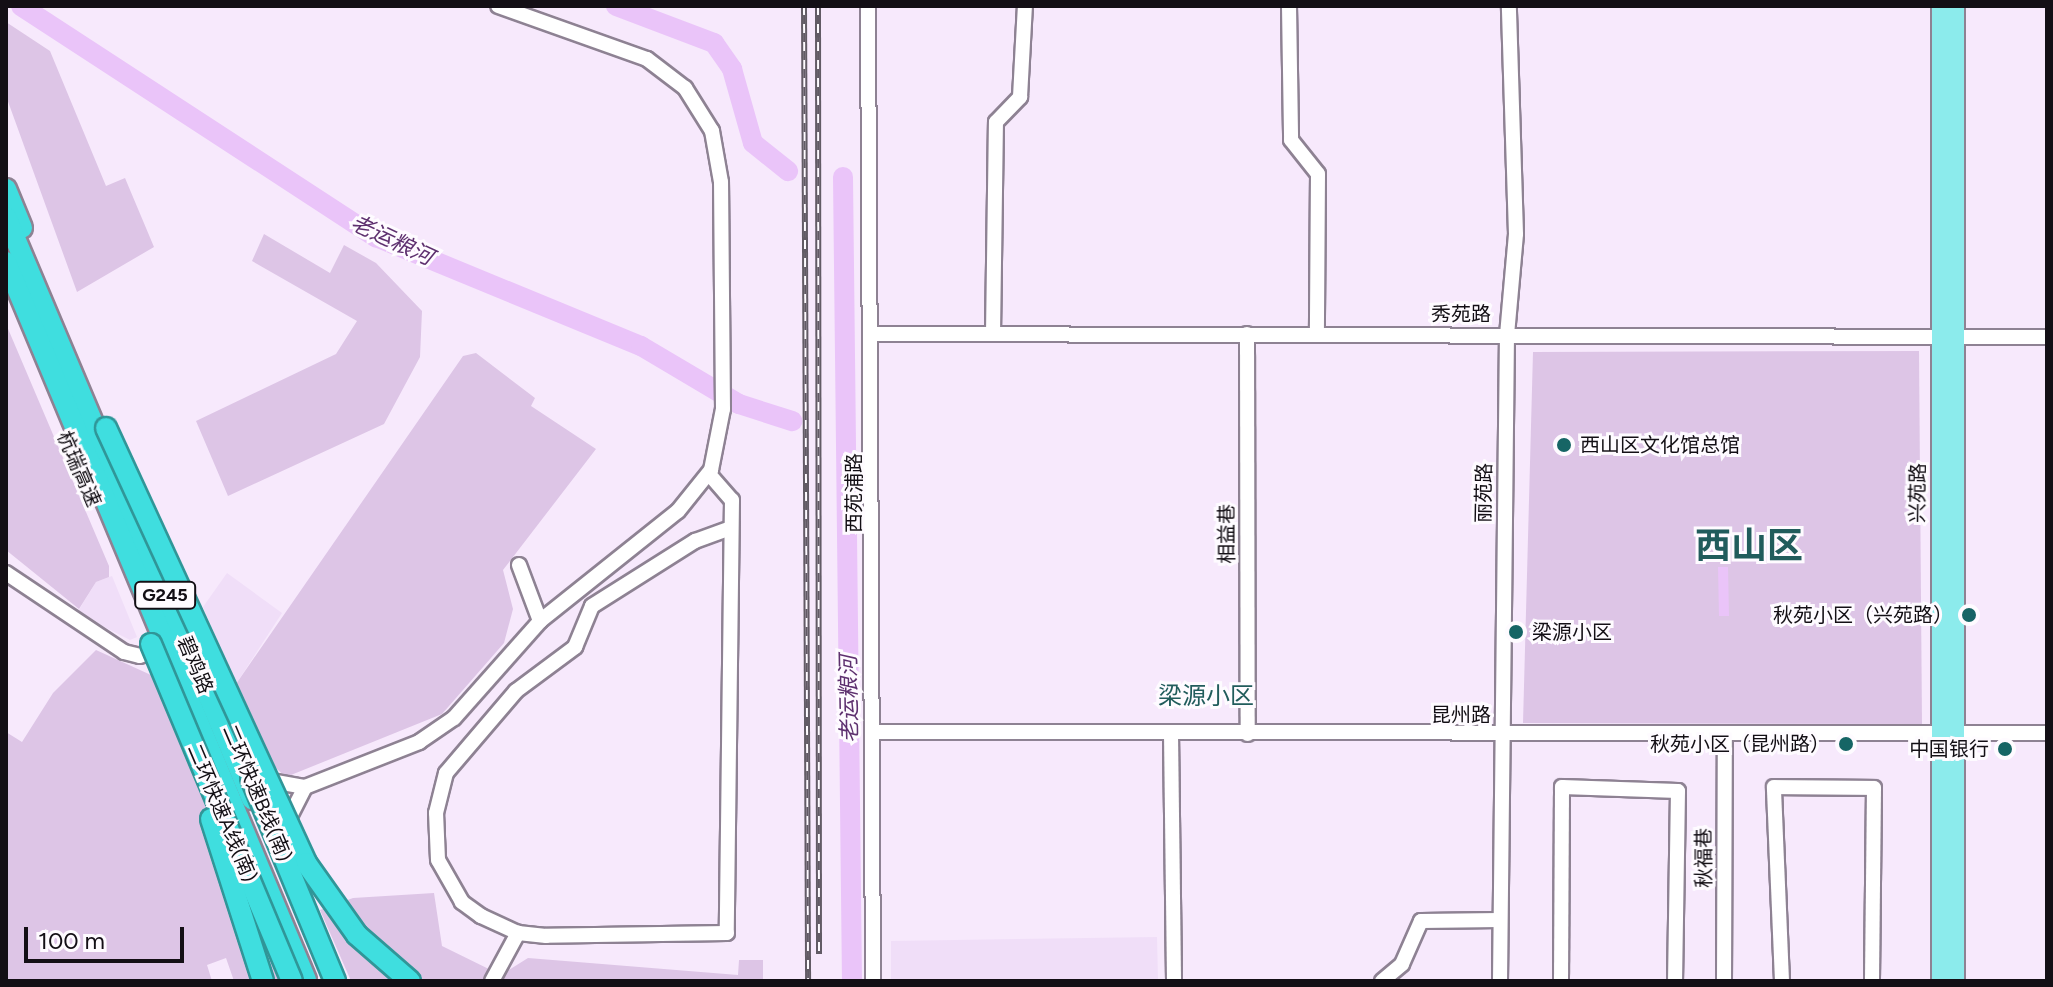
<!DOCTYPE html>
<meta charset="utf-8">
<style>
body{margin:0}
#map{position:relative;width:2053px;height:987px;overflow:hidden;background:#f7e9fc;font-family:Figtree,"Noto Sans SC",sans-serif}
div>[style]{position:absolute}
.built>*{inset:0;background:#f0def8}
.green>*{inset:0;background:#ddc5e6}
.water>*{inset:0;background:#eac4f9}
.river>*{height:20px;margin:-10px;padding:0 10px;transform-origin:10px;border-radius:10px;background:#eac4f9}
.roads{filter:drop-shadow(2px 0 #8e8293) drop-shadow(-2px 0 #8e8293) drop-shadow(0 2px #8e8293) drop-shadow(0 -2px #8e8293)}
.minor>*{height:14px;margin:-7px;padding:0 7px;transform-origin:7px;border-radius:7px;background:#fff}
.major>*{height:18px;margin:-9px;padding:0 9px;transform-origin:9px;border-radius:9px;background:#8cebec}
.highway>*{height:20px;margin:-10px;padding:0 10px;transform-origin:10px;border-radius:10px;background:#3fdedf}
.rail>*{height:6px;margin-top:-3px;transform-origin:0;background:repeating-linear-gradient(90deg,#fefbff 0 9px,#625b65 0 18px);box-sizing:border-box;border-block:2px solid #625b65}
.bridges{filter:drop-shadow(2px 0 #309698) drop-shadow(-2px 0 #309698) drop-shadow(0 2px #309698) drop-shadow(0 -2px #309698)}
.highway-bridge>*{height:20px;margin:-10px;padding:0 10px;transform-origin:10px;border-radius:10px;background:#3fdedf}
.dots>*{width:22px;height:22px;translate:-50% -50%;box-sizing:border-box;border:4px solid #fefbff;border-radius:50%}
span{translate:-50% -50%;white-space:nowrap;text-align:center;line-height:1.15;-webkit-text-stroke:6px #fefbff;paint-order:stroke}
.shield-label span{padding:2px 6px;background:#fefbff;border:2px solid;border-radius:6px;-webkit-text-stroke-width:0}
.shield-label{font-size:18px;color:#130f15;font-weight:700}
.street-label{font-size:20px;color:#130f15}
.poi-label{font-size:20px;color:#130f15}
.left{translate:0 -50%;text-align:left}
.right{translate:-100% -50%;text-align:right}
.water-label{font-size:22px;color:#5e306f;font-style:italic}
.quarter-label{font-size:24px;color:#215c5c}
.town-label{font-size:36px;color:#215c5c;font-weight:700}
.frame{position:absolute;inset:0;border:8px solid #130f15;pointer-events:none}
.scale{position:absolute;left:24px;top:927px;width:160px;height:36px;box-sizing:border-box;border:4px solid #130f15;border-top:0;padding-left:10px;font-size:24px;line-height:28px;white-space:nowrap;color:#130f15;-webkit-text-stroke:6px #fefbff;paint-order:stroke}
</style>
<div id="map">
<div class="built">
<div style="clip-path:polygon(227px 573px,282px 613px,236px 684px,203px 607px)"></div>
<div style="clip-path:polygon(112px 576px,137px 637px,130px 640px,77px 613px,96px 582px)"></div>
<div style="clip-path:polygon(1157px 937px,1158px 981px,891px 981px,891px 941px)"></div>
</div>
<div class="green">
<div style="clip-path:polygon(6px 22px,50px 51px,106px 186px,125px 178px,154px 247px,77px 292px,6px 96px)"></div>
<div style="clip-path:polygon(264px 234px,330px 273px,344px 245px,376px 263px,422px 311px,420px 357px,384px 424px,228px 496px,196px 421px,336px 354px,357px 321px,252px 261px)"></div>
<div style="clip-path:polygon(6px 324px,109px 566px,109px 577px,96px 582px,79px 609px,6px 550px)"></div>
<div style="clip-path:polygon(1919px 351px,1922px 724px,1523px 723px,1533px 352px)"></div>
<div style="clip-path:polygon(476px 353px,535px 398px,531px 406px,596px 449px,503px 570px,513px 609px,504px 643px,442px 714px,286px 777px,269px 762px,236px 684px,463px 356px)"></div>
<div style="clip-path:polygon(96px 650px,151px 675px,280px 981px,234px 981px,226px 958px,207px 965px,212px 981px,6px 981px,6px 732px,22px 742px,53px 693px)"></div>
<div style="clip-path:polygon(434px 893px,442px 946px,501px 975px,528px 958px,738px 975px,739px 960px,763px 960px,763px 981px,351px 981px,320px 910px,353px 898px)"></div>
</div>
<div class="water">
<div style="clip-path:polygon(1718px 567px,1728px 567px,1729px 616px,1719px 616px)"></div>
</div>
<div class="river">
<div style="left:21px;top:6px;width:424px;rotate:33.1deg"></div>
<div style="left:376px;top:237px;width:287px;rotate:22.4deg"></div>
<div style="left:641px;top:346px;width:114px;rotate:30.6deg"></div>
<div style="left:739px;top:404px;width:56px;rotate:17.8deg"></div>
<div style="left:616px;top:6px;width:105px;rotate:20.7deg"></div>
<div style="left:714px;top:43px;width:32px;rotate:55deg"></div>
<div style="left:732px;top:69px;width:77px;rotate:74.2deg"></div>
<div style="left:753px;top:143px;width:45px;rotate:38.7deg"></div>
<div style="left:843px;top:177px;width:804px;rotate:89.36deg"></div>
</div>
<div class="roads">
<div class="minor">
<div style="left:868px;top:6px;width:975px;rotate:89.71deg"></div>
<div style="left:1289px;top:6px;width:134px;rotate:89.1deg"></div>
<div style="left:1291px;top:140px;width:43px;rotate:51.5deg"></div>
<div style="left:1318px;top:174px;width:160px;rotate:90.4deg"></div>
<div style="left:874px;top:334px;width:1173px;rotate:0.15deg"></div>
<div style="left:993px;top:334px;width:212px;rotate:-89.2deg"></div>
<div style="left:996px;top:122px;width:35px;rotate:-46deg"></div>
<div style="left:1020px;top:97px;width:91px;rotate:-86.9deg"></div>
<div style="left:1247px;top:334px;width:400px;rotate:89.9deg"></div>
<div style="left:709px;top:474px;width:35px;rotate:49deg"></div>
<div style="left:732px;top:500px;width:433px;rotate:90.7deg"></div>
<div style="left:727px;top:933px;width:181px;rotate:179.1deg"></div>
<div style="left:546px;top:936px;width:28px;rotate:-174deg"></div>
<div style="left:518px;top:933px;width:41px;rotate:-155.3deg"></div>
<div style="left:481px;top:916px;width:24px;rotate:-144deg"></div>
<div style="left:462px;top:902px;width:48px;rotate:-119.7deg"></div>
<div style="left:438px;top:860px;width:47px;rotate:-92.4deg"></div>
<div style="left:436px;top:813px;width:41px;rotate:-76deg"></div>
<div style="left:446px;top:773px;width:108px;rotate:-49.5deg"></div>
<div style="left:516px;top:691px;width:74px;rotate:-36.7deg"></div>
<div style="left:575px;top:647px;width:44px;rotate:-67.5deg"></div>
<div style="left:592px;top:606px;width:122px;rotate:-32.3deg"></div>
<div style="left:695px;top:541px;width:38px;rotate:-20deg"></div>
<div style="left:519px;top:565px;width:60px;rotate:69.4deg"></div>
<div style="left:6px;top:573px;width:142px;rotate:33.8deg"></div>
<div style="left:124px;top:652px;width:16px;rotate:14deg"></div>
<div style="left:140px;top:656px;width:21px;rotate:-19deg"></div>
<div style="left:875px;top:732px;width:1172px;rotate:0.05deg"></div>
<div style="left:1171px;top:733px;width:248px;rotate:89.3deg"></div>
<div style="left:265px;top:780px;width:41px;rotate:9.9deg"></div>
<div style="left:305px;top:787px;width:123px;rotate:-21.5deg"></div>
<div style="left:419px;top:742px;width:42px;rotate:-34.4deg"></div>
<div style="left:454px;top:718px;width:130px;rotate:-48.4deg"></div>
<div style="left:540px;top:621px;width:176px;rotate:-38.6deg"></div>
<div style="left:678px;top:511px;width:53px;rotate:-51.2deg"></div>
<div style="left:711px;top:470px;width:62px;rotate:-78.9deg"></div>
<div style="left:723px;top:409px;width:227px;rotate:-90.5deg"></div>
<div style="left:721px;top:182px;width:52px;rotate:-100deg"></div>
<div style="left:712px;top:131px;width:51px;rotate:-122.1deg"></div>
<div style="left:685px;top:88px;width:48px;rotate:-142.7deg"></div>
<div style="left:647px;top:59px;width:158px;rotate:-160.4deg"></div>
<div style="left:285px;top:826px;width:44px;rotate:-62.9deg"></div>
<div style="left:492px;top:981px;width:55px;rotate:-61.6deg"></div>
<div style="left:1382px;top:981px;width:26px;rotate:-40deg"></div>
<div style="left:1402px;top:964px;width:47px;rotate:-66.2deg"></div>
<div style="left:1421px;top:921px;width:79px;rotate:-0.7deg"></div>
<div style="left:1500px;top:981px;width:646px;rotate:-89.38deg"></div>
<div style="left:1507px;top:335px;width:101px;rotate:-84.9deg"></div>
<div style="left:1516px;top:234px;width:228px;rotate:-91.8deg"></div>
<div style="left:1561px;top:981px;width:194px;rotate:-89.7deg"></div>
<div style="left:1562px;top:787px;width:116px;rotate:2deg"></div>
<div style="left:1678px;top:791px;width:190px;rotate:90.9deg"></div>
<div style="left:1724px;top:981px;width:246px;rotate:-89.8deg"></div>
<div style="left:1782px;top:981px;width:194px;rotate:-92.4deg"></div>
<div style="left:1774px;top:787px;width:100px;rotate:0.6deg"></div>
<div style="left:1874px;top:788px;width:193px;rotate:90.6deg"></div>
</div>
<div class="major">
<div style="left:1941px;top:6px;width:975px;rotate:90deg"></div>
<div style="left:1955px;top:6px;width:975px;rotate:90deg"></div>
</div>
<div class="highway">
<div style="left:6px;top:189px;width:42px;rotate:67.7deg"></div>
<div style="left:6px;top:217px;width:632px;rotate:67.09deg"></div>
<div style="left:6px;top:262px;width:778px;rotate:67.32deg"></div>
</div>
</div>
<div class="rail">
<div style="left:804px;top:6px;width:975px;rotate:89.76deg"></div>
<div style="left:818px;top:6px;width:948px;rotate:89.94deg"></div>
</div>
<div class="bridges">
<div class="highway-bridge">
<div style="left:106px;top:428px;width:479px;rotate:65.3deg"></div>
<div style="left:306px;top:863px;width:88px;rotate:54.7deg"></div>
<div style="left:357px;top:935px;width:70px;rotate:41deg"></div>
<div style="left:151px;top:644px;width:365px;rotate:67.3deg"></div>
<div style="left:251px;top:778px;width:220px;rotate:67.5deg"></div>
<div style="left:211px;top:819px;width:170px;rotate:72.2deg"></div>
</div>
</div>
<div class="dots">
<div style="left:1564px;top:445px;background:#166565"></div>
<div style="left:1969px;top:615px;background:#166565"></div>
<div style="left:1516px;top:632px;background:#166565"></div>
<div style="left:1846px;top:744px;background:#166565"></div>
<div style="left:2005px;top:749px;background:#166565"></div>
</div>
<div class="shield-label">
<span style="left:165px;top:595px">G245</span>
</div>
<div class="street-label">
<span style="left:1461px;top:314px">秀苑路</span>
<span style="left:79px;top:469px;rotate:67deg">杭瑞高速</span>
<span style="left:854px;top:493px;rotate:-90deg">西苑浦路</span>
<span style="left:1484px;top:493px;rotate:-89deg">丽苑路</span>
<span style="left:1918px;top:493px;rotate:-89deg">兴苑路</span>
<span style="left:1227px;top:534px;rotate:-90deg">相益巷</span>
<span style="left:195px;top:665px;rotate:67deg">碧鸡路</span>
<span style="left:1461px;top:715px">昆州路</span>
<span style="left:257px;top:793px;rotate:67deg">二环快速B线(南)</span>
<span style="left:222px;top:813px;rotate:67deg">二环快速A线(南)</span>
<span style="left:1704px;top:858px;rotate:-90deg">秋福巷</span>
</div>
<div class="poi-label">
<span class="left" style="left:1580px;top:445px">西山区文化馆总馆</span>
<span class="right" style="left:1953px;top:615px">秋苑小区（兴苑路）</span>
<span class="left" style="left:1532px;top:632px">梁源小区</span>
<span class="right" style="left:1830px;top:744px">秋苑小区（昆州路）</span>
<span class="right" style="left:1989px;top:749px">中国银行</span>
</div>
<div class="water-label">
<span style="left:392px;top:240px;rotate:25deg">老运粮河</span>
<span style="left:849px;top:699px;rotate:-91deg">老运粮河</span>
</div>
<div class="quarter-label">
<span style="left:1206px;top:696px">梁源小区</span>
</div>
<div class="town-label">
<span style="left:1749px;top:546px">西山区</span>
</div>
<div class="frame"></div>
<div class="scale">100 m</div>
</div>
